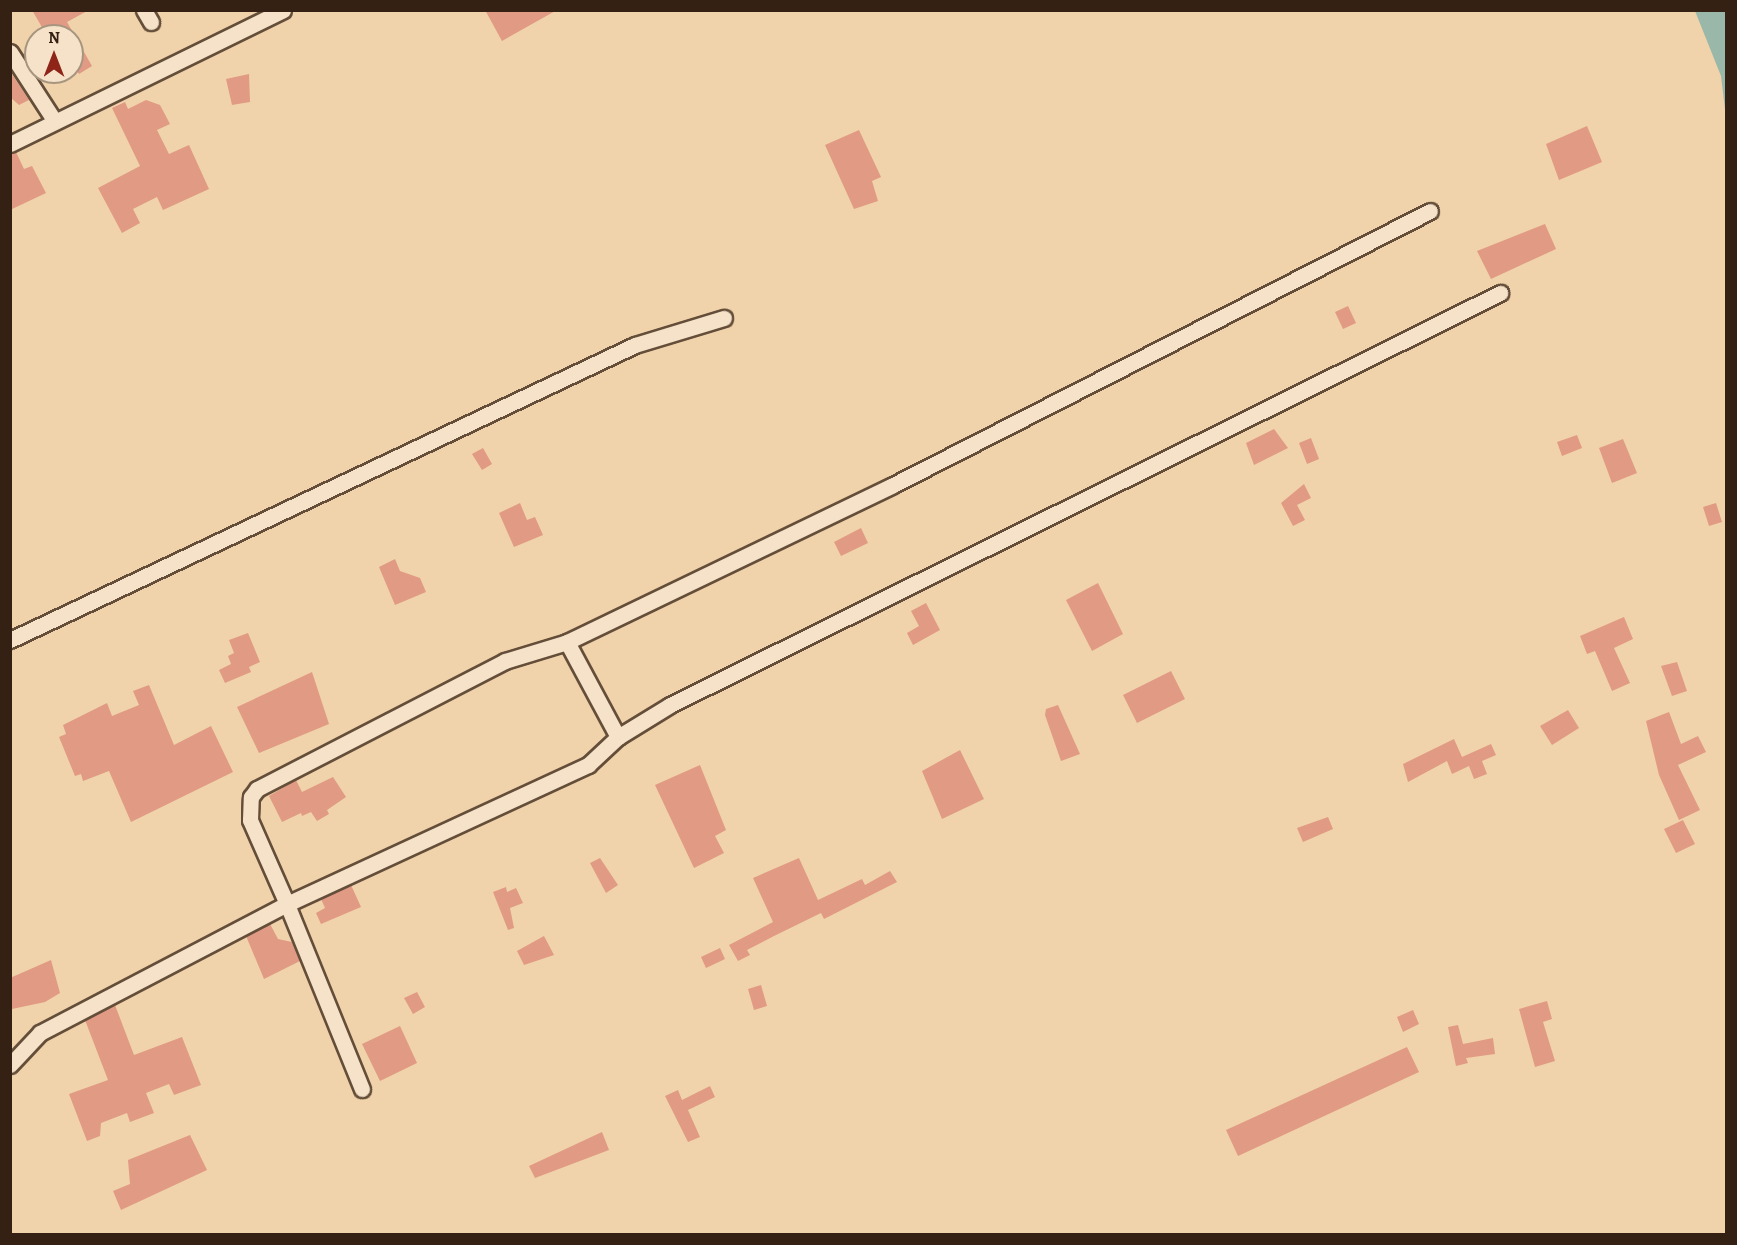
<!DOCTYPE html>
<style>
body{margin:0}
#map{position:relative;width:1737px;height:1245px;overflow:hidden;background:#f0d3aa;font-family:Alegreya,serif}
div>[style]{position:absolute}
.water>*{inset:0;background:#9ab8a9}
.building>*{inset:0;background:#e19a84}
.roads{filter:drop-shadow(2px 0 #644e3a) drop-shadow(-2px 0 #644e3a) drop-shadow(0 2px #644e3a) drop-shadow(0 -2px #644e3a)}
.minor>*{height:15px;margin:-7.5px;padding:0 7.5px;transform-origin:7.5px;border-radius:7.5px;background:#f5e2c8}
span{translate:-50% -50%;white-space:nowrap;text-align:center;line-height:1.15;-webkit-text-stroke:6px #f5e2c8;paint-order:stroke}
.frame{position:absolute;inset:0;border:12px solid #352114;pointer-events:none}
.north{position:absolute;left:24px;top:24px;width:60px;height:60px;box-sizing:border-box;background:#f5e2c8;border:2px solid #a89580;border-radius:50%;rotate:0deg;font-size:16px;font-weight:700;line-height:24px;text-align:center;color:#352114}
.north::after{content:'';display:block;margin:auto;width:21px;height:27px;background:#8f2418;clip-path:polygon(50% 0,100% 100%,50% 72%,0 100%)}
</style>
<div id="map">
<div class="water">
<div style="clip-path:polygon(1695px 11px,1726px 11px,1726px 118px,1721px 76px)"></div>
</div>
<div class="building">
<div style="clip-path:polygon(32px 10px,89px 10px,67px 22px,92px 66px,79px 74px,72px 64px,72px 36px,47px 36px)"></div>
<div style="clip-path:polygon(485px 10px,557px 10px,502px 41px)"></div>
<div style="clip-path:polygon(10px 71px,29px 100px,19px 105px,10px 97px)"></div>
<div style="clip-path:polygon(249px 74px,250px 102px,232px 105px,226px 79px)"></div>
<div style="clip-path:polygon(146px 100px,160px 105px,170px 124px,157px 130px,169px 154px,189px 145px,209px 189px,163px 210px,157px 197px,133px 209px,140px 223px,122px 233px,98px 188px,140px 166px,112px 108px,125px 102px,128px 109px)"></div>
<div style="clip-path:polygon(1587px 126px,1602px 162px,1559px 180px,1546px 144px)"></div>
<div style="clip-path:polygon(859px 130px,881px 177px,872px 181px,878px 201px,854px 209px,825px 145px)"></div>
<div style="clip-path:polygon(16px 152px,24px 169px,32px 166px,46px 193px,10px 210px,10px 154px)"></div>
<div style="clip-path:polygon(1545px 224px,1556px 249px,1491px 279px,1477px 251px)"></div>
<div style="clip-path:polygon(1348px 306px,1356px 323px,1343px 329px,1335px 312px)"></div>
<div style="clip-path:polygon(1274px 429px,1288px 448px,1254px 465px,1246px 443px)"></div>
<div style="clip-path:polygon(1577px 435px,1582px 448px,1562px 456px,1557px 442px)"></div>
<div style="clip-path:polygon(1311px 438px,1319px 459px,1307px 464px,1299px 443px)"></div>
<div style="clip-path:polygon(1623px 439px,1637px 473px,1612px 483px,1599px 448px)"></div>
<div style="clip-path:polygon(483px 448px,492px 464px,482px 470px,472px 454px)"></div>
<div style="clip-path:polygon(1304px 484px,1311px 498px,1297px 505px,1305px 520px,1293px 526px,1281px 503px)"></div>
<div style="clip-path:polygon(520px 503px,527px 520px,535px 517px,543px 535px,514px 547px,499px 513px)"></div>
<div style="clip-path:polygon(1716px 503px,1722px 522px,1709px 526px,1703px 507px)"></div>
<div style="clip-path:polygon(861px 528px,868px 543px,841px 556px,834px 542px)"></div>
<div style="clip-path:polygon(395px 559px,400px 571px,420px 578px,426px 592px,395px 605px,379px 567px)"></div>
<div style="clip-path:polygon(1098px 583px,1123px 634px,1092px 651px,1066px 600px)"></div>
<div style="clip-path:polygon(926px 603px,940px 630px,913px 645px,907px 633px,919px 626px,911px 611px)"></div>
<div style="clip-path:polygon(1624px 617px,1633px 639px,1614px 648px,1630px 683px,1612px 691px,1595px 651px,1587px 654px,1580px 636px)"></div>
<div style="clip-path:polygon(248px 633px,260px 662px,249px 667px,251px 672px,225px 683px,219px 670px,231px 664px,228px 656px,234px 653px,229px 640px)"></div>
<div style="clip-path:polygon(1677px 662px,1687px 691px,1672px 696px,1661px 666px)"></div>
<div style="clip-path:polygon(1171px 671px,1185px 699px,1137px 723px,1123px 695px)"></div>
<div style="clip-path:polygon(312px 672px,329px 724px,259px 753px,237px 707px)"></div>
<div style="clip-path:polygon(149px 685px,174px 745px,211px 726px,233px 772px,131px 822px,109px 771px,83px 781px,81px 774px,75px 776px,59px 737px,66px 734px,63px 725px,107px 703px,112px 716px,139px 705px,133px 691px)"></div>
<div style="clip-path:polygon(1058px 705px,1080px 754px,1061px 761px,1045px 715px,1046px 709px)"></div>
<div style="clip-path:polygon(1568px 710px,1579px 728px,1552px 745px,1540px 726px)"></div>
<div style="clip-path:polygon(1669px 712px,1681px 744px,1698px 736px,1706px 752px,1678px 765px,1700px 810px,1679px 820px,1659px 775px,1646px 721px)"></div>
<div style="clip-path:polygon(1454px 739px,1462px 757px,1491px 744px,1496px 755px,1482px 761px,1487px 774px,1474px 779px,1469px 766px,1452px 774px,1447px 761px,1408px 782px,1403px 764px)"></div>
<div style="clip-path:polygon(960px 750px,984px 799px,942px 819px,922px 771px)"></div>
<div style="clip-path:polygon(700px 765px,726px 830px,715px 836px,724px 853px,694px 868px,655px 785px)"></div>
<div style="clip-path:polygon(333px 777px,346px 797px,327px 810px,329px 814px,317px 821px,311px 812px,302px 816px,301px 813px,282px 822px,269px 796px,296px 780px,302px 792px)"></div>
<div style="clip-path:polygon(1328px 817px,1333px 829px,1303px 842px,1297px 828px)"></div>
<div style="clip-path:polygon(1683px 820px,1695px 844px,1676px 853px,1664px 829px)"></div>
<div style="clip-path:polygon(600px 858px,618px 885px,606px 893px,590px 863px)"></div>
<div style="clip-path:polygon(799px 858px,818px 900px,862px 879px,865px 885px,890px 871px,897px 882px,824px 919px,821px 913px,774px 936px,747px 950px,750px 955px,738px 961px,729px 945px,773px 922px,753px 878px)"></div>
<div style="clip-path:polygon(351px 885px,361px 907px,321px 924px,316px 913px,325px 908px,321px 899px)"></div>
<div style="clip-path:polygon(506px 887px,507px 892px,516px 888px,523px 903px,510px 908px,514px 928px,508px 930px,493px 892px)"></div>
<div style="clip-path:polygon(270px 924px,278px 939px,292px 942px,300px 961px,264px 979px,246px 936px)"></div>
<div style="clip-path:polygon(544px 936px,554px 955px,524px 965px,517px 951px)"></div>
<div style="clip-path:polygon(720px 948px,725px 959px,706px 968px,701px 957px)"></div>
<div style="clip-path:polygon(51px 960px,60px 993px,45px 1002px,12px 1009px,10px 978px)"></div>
<div style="clip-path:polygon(761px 985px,767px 1006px,754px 1010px,748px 989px)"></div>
<div style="clip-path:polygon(417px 992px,425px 1007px,413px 1014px,404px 998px)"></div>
<div style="clip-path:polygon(1547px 1001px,1552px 1019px,1543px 1022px,1555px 1061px,1535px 1067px,1519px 1009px)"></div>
<div style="clip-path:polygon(115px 1005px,134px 1055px,182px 1037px,201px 1085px,174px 1095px,169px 1084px,146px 1093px,154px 1113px,130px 1122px,127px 1113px,101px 1123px,100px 1136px,87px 1141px,69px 1094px,108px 1080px,85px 1020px)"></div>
<div style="clip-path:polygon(1413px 1010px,1419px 1024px,1403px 1032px,1397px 1017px)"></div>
<div style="clip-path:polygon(1458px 1025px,1463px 1044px,1493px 1038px,1495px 1054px,1466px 1058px,1468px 1063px,1456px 1066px,1448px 1027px)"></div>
<div style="clip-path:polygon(400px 1026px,417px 1063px,380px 1081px,362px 1044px)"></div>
<div style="clip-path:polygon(1407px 1047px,1419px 1072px,1238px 1156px,1226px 1130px)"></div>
<div style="clip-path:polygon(710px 1086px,715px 1097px,688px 1110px,700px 1137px,688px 1142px,665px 1096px,678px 1090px,682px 1100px)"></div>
<div style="clip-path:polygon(602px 1132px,609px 1150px,535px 1178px,529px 1166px)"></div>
<div style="clip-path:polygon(190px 1135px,207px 1170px,121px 1210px,113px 1191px,130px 1184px,128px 1160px)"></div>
</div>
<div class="roads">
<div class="minor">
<div style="left:144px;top:10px;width:14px;rotate:60deg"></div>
<div style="left:10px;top:52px;width:81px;rotate:57.1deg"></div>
<div style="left:10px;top:144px;width:304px;rotate:-26.1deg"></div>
<div style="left:10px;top:640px;width:691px;rotate:-25.27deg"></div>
<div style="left:635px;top:345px;width:93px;rotate:-16.9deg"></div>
<div style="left:567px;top:642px;width:108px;rotate:61.8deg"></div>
<div style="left:10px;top:1065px;width:44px;rotate:-46.8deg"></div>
<div style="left:40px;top:1033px;width:279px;rotate:-27.6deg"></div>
<div style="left:287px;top:904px;width:92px;rotate:-113.8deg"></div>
<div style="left:250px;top:820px;width:23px;rotate:-88deg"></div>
<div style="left:251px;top:797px;width:10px;rotate:-53deg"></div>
<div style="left:257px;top:789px;width:279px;rotate:-27.3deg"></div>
<div style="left:505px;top:661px;width:65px;rotate:-17deg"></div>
<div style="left:567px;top:642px;width:360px;rotate:-25.7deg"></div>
<div style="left:891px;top:486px;width:605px;rotate:-27.03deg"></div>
<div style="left:362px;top:1089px;width:200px;rotate:-112.1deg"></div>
<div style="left:287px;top:904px;width:332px;rotate:-24.8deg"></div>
<div style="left:588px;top:765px;width:41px;rotate:-43deg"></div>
<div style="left:618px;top:737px;width:61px;rotate:-31.6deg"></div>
<div style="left:670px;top:705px;width:927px;rotate:-26.4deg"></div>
</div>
</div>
<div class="frame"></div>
<div class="north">N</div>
</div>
